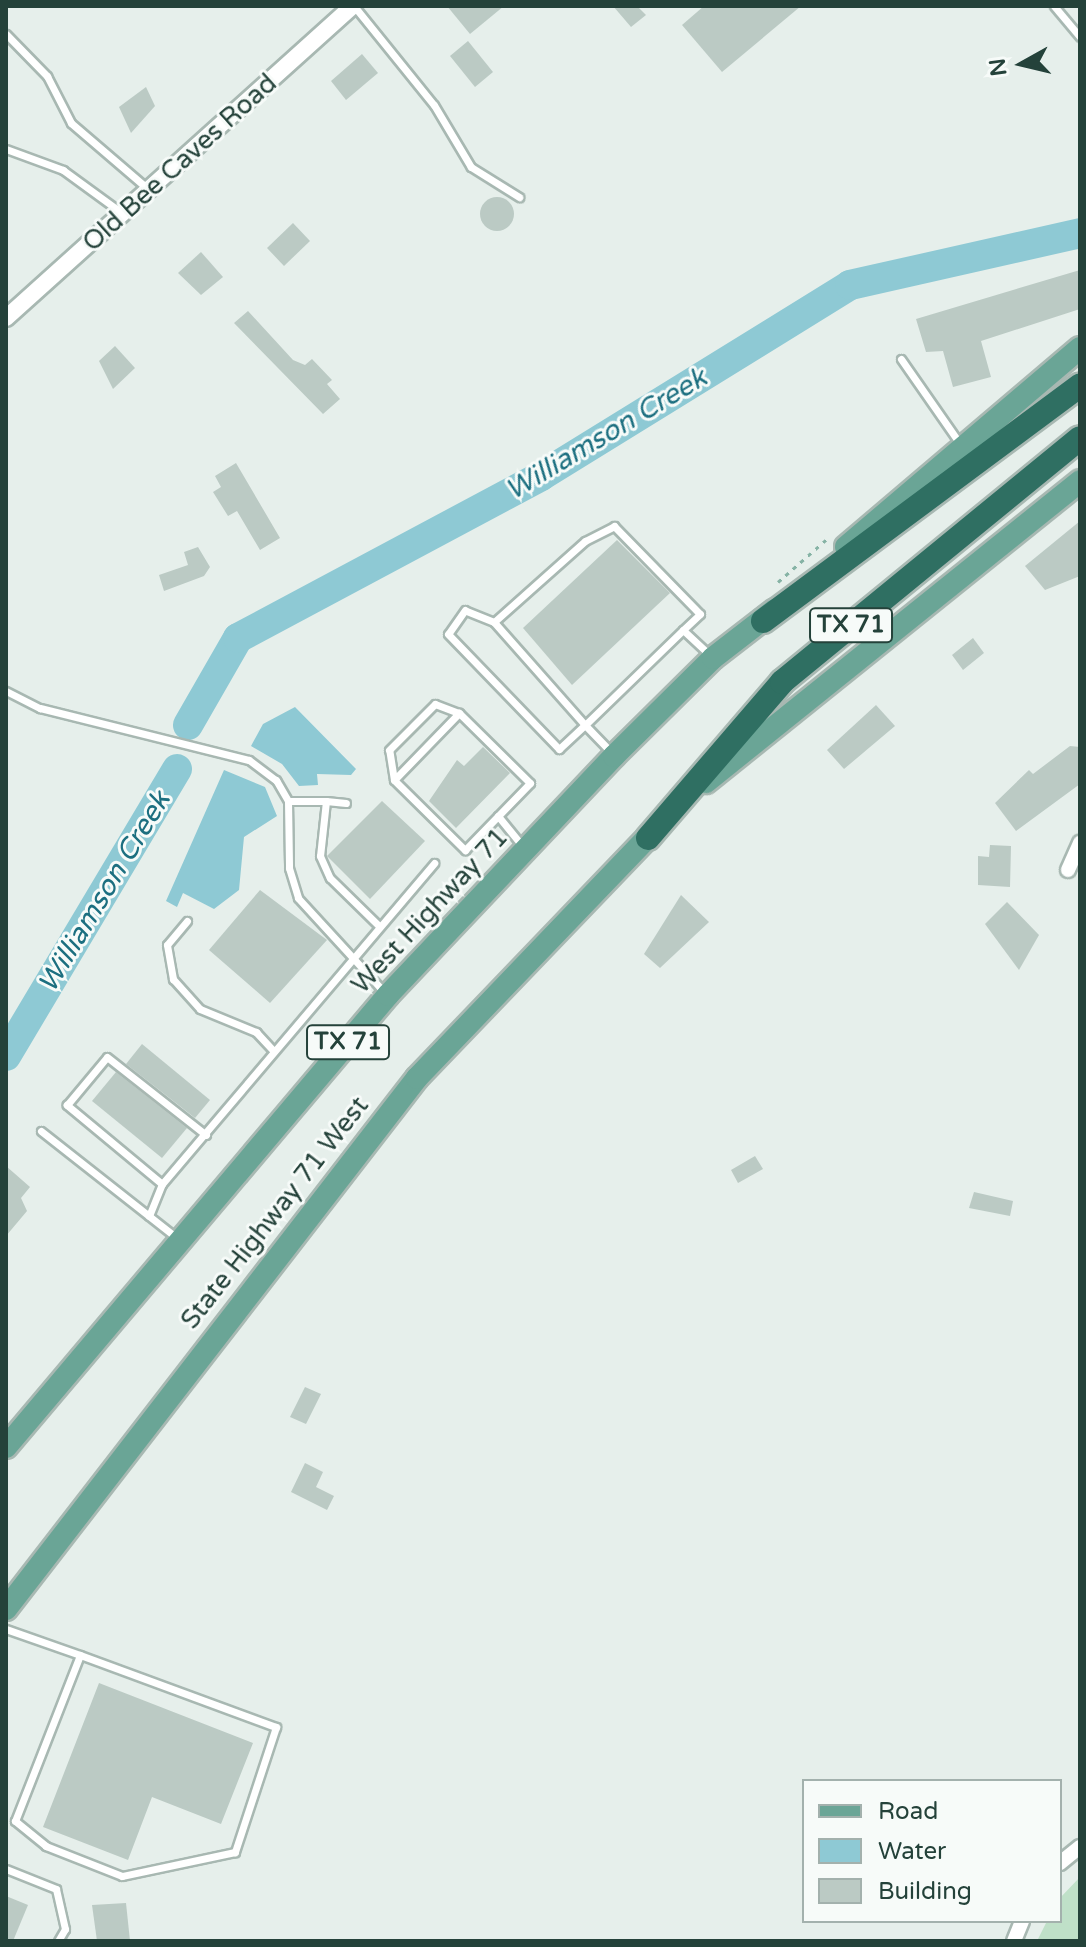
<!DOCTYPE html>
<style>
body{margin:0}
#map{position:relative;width:1086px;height:1947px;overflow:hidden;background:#e6efeb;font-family:"Varela Round",sans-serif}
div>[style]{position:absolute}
.green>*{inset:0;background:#bfe0c8}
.water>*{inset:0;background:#8ec9d4}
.river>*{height:30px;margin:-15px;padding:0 15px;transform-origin:15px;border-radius:15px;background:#8ec9d4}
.building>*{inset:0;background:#bbcac4}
.round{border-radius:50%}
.path>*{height:3px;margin-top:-1.5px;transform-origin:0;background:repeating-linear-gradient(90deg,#86b3a5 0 4px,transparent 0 10px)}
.roads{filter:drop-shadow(2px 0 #a8b8b2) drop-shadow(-2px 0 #a8b8b2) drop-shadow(0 2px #a8b8b2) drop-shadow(0 -2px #a8b8b2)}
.service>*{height:7px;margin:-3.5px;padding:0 3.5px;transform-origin:3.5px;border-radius:3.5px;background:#fff}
.minor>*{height:14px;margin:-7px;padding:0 7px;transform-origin:7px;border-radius:7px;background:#fff}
.tertiary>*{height:16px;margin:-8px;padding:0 8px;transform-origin:8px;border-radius:8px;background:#fff}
.primary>*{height:22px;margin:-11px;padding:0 11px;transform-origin:11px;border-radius:11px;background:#6aa596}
.motorway>*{height:24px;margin:-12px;padding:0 12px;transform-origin:12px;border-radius:12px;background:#2f6f62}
span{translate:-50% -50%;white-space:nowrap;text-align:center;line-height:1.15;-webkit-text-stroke:6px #f7fbf9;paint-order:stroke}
.shield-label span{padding:2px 6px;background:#f7fbf9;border:2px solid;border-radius:6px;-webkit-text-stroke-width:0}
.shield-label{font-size:24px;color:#24423a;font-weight:700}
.street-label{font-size:26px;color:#24423a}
.water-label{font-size:28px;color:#1c6f80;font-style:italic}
.frame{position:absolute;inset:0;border:8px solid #24423a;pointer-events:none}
.legend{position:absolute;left:802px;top:1779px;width:260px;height:144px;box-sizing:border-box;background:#f7fbf9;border:2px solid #a3b1ad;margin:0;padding:10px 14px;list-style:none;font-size:24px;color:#24423a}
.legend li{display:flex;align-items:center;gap:16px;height:40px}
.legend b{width:40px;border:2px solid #a3b1ad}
.north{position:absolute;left:982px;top:24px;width:80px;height:80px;-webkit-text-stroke:6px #f7fbf9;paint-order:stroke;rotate:262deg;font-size:22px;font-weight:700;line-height:32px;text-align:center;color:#24423a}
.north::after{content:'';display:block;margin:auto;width:28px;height:36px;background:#24423a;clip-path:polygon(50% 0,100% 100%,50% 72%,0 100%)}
</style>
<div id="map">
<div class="green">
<div style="clip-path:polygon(1080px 1877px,1080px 1941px,1037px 1941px,1047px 1921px,1060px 1921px,1060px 1898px)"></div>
</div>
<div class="water">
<div style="clip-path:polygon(295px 707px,356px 769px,351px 775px,317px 774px,318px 785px,299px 786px,282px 764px,251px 746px,263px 724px)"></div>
<div style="clip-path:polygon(224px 770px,265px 787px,277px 816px,244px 837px,239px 890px,214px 909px,183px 893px,177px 907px,166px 901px)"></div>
</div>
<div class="river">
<div style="left:188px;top:725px;width:100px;rotate:-60.1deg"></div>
<div style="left:238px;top:638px;width:344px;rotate:-28.1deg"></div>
<div style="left:541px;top:476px;width:363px;rotate:-31.7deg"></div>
<div style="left:850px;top:285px;width:236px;rotate:-12.7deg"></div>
<div style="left:6px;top:1056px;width:334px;rotate:-59.2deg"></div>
</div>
<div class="building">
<div style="clip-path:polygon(447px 6px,504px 6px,470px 34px)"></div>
<div style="clip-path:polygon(613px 6px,637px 6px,646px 15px,631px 27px)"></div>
<div style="clip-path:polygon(704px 6px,801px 6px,722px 72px,682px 25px)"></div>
<div style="clip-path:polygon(468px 41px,493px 72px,475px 87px,450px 56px)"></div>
<div style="clip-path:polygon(362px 54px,378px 73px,346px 100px,331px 81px)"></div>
<div style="clip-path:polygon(146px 87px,155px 106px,131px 133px,119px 107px)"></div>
<div class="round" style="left:480px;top:197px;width:34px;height:34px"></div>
<div style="clip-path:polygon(293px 223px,310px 241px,284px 266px,267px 248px)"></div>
<div style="clip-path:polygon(201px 252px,223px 277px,201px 295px,178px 273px)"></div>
<div style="clip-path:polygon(1080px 270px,1080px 309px,981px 341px,991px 377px,953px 387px,943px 351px,926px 352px,916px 319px)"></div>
<div style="clip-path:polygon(248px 311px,293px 360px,305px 365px,312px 359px,332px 380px,327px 384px,340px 399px,323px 414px,234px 323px)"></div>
<div style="clip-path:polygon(115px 346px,135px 368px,113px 389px,99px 361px)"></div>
<div style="clip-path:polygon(236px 463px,280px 538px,260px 550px,237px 511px,228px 516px,213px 492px,221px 487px,215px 476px)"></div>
<div style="clip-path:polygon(1080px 521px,1080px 576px,1045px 590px,1025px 566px)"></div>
<div style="clip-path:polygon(617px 540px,670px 593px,572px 685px,523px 628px)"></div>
<div style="clip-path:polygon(198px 547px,210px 567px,204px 576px,164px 591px,159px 575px,188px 565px,184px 552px)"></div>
<div style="clip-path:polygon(973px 638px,984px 653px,963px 670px,952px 655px)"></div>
<div style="clip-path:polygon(876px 705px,895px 726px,844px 769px,827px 750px)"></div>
<div style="clip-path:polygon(1070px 746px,1080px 747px,1080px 784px,1016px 831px,995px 803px,1029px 770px,1033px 774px)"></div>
<div style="clip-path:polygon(483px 747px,510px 773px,456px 828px,429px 801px,457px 760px,464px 766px)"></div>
<div style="clip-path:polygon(382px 801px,425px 841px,370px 899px,327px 856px)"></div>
<div style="clip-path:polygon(990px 845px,1011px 846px,1010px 887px,978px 885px,978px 856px,989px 857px)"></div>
<div style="clip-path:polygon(260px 890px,327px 940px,270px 1003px,209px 950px)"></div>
<div style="clip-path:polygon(681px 895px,709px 922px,660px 968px,644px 954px)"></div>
<div style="clip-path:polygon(1007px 902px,1039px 935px,1019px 970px,985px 924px)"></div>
<div style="clip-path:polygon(142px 1044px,210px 1100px,195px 1118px,126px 1064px)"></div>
<div style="clip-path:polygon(116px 1072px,187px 1128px,162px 1158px,92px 1101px)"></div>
<div style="clip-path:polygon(755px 1156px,763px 1169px,738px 1183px,731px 1170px)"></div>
<div style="clip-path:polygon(6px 1166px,30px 1187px,21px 1198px,27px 1211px,6px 1236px)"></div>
<div style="clip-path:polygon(974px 1192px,1013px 1201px,1010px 1216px,969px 1208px)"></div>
<div style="clip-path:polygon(305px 1387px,321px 1394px,306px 1424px,290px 1417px)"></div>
<div style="clip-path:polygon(305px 1463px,323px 1472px,316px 1487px,334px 1496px,327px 1510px,291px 1492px)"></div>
<div style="clip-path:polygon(99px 1683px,253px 1743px,221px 1824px,152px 1797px,128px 1860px,43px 1827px)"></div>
<div style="clip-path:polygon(6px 1896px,28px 1905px,13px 1941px,6px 1941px)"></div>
<div style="clip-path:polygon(126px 1903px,130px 1941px,97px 1941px,92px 1905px)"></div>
</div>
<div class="path">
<div style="left:778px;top:582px;width:68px;rotate:-41.4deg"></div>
</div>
<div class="roads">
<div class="service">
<div style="left:354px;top:6px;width:127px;rotate:51.1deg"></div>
<div style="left:434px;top:105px;width:72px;rotate:59.2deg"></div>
<div style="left:471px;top:167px;width:57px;rotate:32deg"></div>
<div style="left:1054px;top:6px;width:40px;rotate:50deg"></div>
<div style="left:6px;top:34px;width:59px;rotate:45.7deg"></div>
<div style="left:47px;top:76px;width:53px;rotate:62.9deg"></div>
<div style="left:71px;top:123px;width:101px;rotate:40.6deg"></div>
<div style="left:6px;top:149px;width:61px;rotate:20.2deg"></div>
<div style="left:63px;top:170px;width:73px;rotate:36.1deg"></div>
<div style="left:901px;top:359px;width:103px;rotate:55.2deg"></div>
<div style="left:494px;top:622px;width:122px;rotate:-41.7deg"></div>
<div style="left:585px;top:541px;width:33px;rotate:-27deg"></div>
<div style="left:614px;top:526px;width:123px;rotate:45.7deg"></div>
<div style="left:700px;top:614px;width:23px;rotate:137deg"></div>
<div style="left:6px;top:691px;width:38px;rotate:27deg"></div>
<div style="left:40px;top:708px;width:215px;rotate:14deg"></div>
<div style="left:249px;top:760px;width:34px;rotate:37deg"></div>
<div style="left:276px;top:780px;width:24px;rotate:60deg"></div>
<div style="left:288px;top:801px;width:67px;rotate:89.1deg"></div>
<div style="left:289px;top:868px;width:31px;rotate:73deg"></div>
<div style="left:298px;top:898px;width:127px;rotate:47.5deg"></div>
<div style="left:613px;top:754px;width:40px;rotate:-134deg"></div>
<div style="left:585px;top:725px;width:137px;rotate:-131.5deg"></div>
<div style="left:494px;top:622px;width:31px;rotate:-158deg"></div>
<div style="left:465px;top:610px;width:29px;rotate:125deg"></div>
<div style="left:448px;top:634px;width:160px;rotate:46deg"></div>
<div style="left:559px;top:749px;width:35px;rotate:-43deg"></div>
<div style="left:585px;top:725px;width:136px;rotate:-44.1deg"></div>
<div style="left:683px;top:630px;width:37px;rotate:43deg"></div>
<div style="left:394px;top:780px;width:30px;rotate:-99deg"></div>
<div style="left:389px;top:750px;width:65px;rotate:-45deg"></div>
<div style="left:435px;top:704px;width:26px;rotate:21deg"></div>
<div style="left:288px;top:801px;width:38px"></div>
<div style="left:326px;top:801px;width:55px;rotate:96.2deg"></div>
<div style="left:320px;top:856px;width:24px;rotate:66deg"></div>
<div style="left:330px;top:878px;width:69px;rotate:44.4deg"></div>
<div style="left:326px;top:801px;width:20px;rotate:6deg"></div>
<div style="left:498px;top:816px;width:46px;rotate:-45.9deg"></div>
<div style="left:530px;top:783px;width:100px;rotate:-135.4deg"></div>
<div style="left:459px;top:713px;width:93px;rotate:134.1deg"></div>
<div style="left:394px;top:780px;width:100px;rotate:44.6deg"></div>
<div style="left:465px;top:850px;width:47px;rotate:-45.9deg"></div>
<div style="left:498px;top:816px;width:41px;rotate:50.9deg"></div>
<div style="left:187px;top:921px;width:31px;rotate:130deg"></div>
<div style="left:167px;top:945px;width:35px;rotate:80deg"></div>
<div style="left:173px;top:979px;width:40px;rotate:48deg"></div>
<div style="left:200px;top:1009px;width:61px;rotate:22.3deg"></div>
<div style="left:256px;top:1032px;width:26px;rotate:47deg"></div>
<div style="left:41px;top:1131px;width:173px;rotate:38.2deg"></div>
<div style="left:162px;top:1184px;width:124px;rotate:-140.3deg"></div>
<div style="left:67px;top:1105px;width:62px;rotate:-50.2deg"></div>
<div style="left:107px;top:1057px;width:126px;rotate:38.2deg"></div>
<div style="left:149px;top:1216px;width:35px;rotate:-68deg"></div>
<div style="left:162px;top:1184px;width:421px;rotate:-49.7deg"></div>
<div style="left:6px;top:1629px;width:78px;rotate:19.4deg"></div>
<div style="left:80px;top:1655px;width:209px;rotate:20.2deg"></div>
<div style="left:276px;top:1727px;width:132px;rotate:108.2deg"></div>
<div style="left:235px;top:1852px;width:116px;rotate:168deg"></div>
<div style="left:122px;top:1876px;width:82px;rotate:-158.5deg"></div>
<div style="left:46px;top:1846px;width:40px;rotate:-141deg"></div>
<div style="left:15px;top:1821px;width:178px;rotate:-68.6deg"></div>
<div style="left:6px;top:1869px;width:54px;rotate:21.8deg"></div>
<div style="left:56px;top:1889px;width:41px;rotate:77.3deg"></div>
<div style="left:65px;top:1929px;width:14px;rotate:120deg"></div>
</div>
<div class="minor">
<div style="left:1068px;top:870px;width:30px;rotate:-66deg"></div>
<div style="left:1060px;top:1863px;width:26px;rotate:-39deg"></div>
<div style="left:1014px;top:1941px;width:22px;rotate:-68deg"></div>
</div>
<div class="tertiary">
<div style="left:6px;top:318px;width:466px;rotate:-42deg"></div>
</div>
<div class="primary">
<div style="left:846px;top:547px;width:307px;rotate:-40.4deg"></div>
<div style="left:706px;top:782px;width:480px;rotate:-38.8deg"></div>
<div style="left:6px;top:1447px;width:592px;rotate:-49.8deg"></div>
<div style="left:388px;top:995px;width:329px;rotate:-46.6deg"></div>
<div style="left:614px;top:756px;width:139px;rotate:-44.7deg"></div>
<div style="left:713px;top:658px;width:78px;rotate:-37.7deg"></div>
<div style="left:6px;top:1609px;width:671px;rotate:-52.26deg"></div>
<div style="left:417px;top:1078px;width:351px;rotate:-46.2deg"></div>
</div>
<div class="motorway">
<div style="left:763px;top:621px;width:395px;rotate:-36.6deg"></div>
<div style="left:648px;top:838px;width:206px;rotate:-49.3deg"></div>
<div style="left:782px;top:682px;width:385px;rotate:-39.3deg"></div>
</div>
</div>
<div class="shield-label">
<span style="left:851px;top:625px">TX 71</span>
<span style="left:348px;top:1042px">TX 71</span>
</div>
<div class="street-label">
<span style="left:180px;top:163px;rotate:-42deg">Old Bee Caves Road</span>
<span style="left:430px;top:911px;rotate:-47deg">West Highway 71</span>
<span style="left:275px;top:1213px;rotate:-52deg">State Highway 71 West</span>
</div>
<div class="water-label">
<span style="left:606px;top:434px;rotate:-31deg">Williamson Creek</span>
<span style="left:104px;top:892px;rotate:-59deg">Williamson Creek</span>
</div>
<div class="frame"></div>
<ul class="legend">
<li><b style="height:10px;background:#6aa596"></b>Road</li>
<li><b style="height:22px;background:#8ec9d4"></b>Water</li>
<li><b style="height:22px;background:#bbcac4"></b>Building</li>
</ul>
<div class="north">N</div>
</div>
